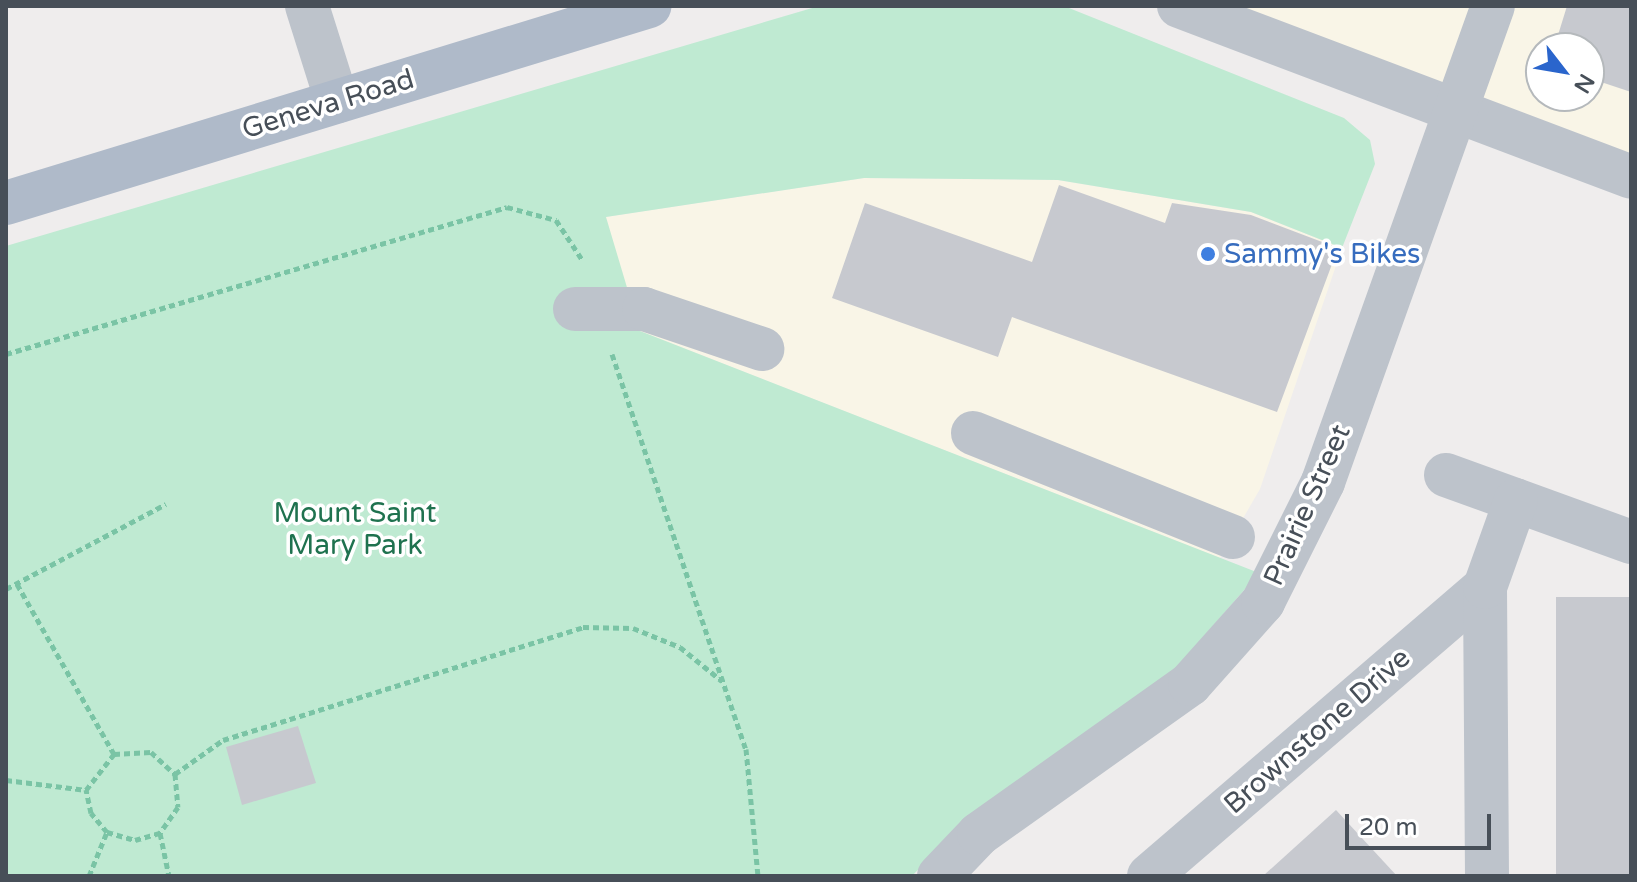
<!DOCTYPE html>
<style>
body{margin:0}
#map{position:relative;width:1637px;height:882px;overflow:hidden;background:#efeded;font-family:"Varela Round",sans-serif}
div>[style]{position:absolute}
.commercial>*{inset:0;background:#f9f5e7}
.green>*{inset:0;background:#bfead2}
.building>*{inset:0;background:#c7c9cf}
.path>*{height:5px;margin-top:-2.5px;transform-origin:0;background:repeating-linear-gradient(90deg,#7ac4a5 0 6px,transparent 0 10px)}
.minor>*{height:44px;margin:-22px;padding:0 22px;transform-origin:22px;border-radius:22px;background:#bdc3cb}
.major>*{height:44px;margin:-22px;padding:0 22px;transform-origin:22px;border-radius:22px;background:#afbac9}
.dots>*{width:22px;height:22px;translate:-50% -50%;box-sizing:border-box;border:4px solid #fff;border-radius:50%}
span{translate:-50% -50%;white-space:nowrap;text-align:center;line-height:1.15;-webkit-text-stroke:7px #fff;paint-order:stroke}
.street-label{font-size:28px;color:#474f58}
.shop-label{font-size:28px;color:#366cbe}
.left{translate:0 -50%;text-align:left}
.park-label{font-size:28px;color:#1f724f}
.frame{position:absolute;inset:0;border:8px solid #474f58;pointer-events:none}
.north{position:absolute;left:1525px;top:32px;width:80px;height:80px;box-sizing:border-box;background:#fff;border:2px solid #b5b9bc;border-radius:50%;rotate:121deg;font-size:22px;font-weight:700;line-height:32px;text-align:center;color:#474f58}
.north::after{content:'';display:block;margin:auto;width:28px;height:36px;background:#2a65cc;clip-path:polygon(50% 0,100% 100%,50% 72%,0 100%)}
.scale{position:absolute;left:1345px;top:814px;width:146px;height:36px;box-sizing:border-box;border:4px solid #474f58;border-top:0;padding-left:10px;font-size:24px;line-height:28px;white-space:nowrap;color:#474f58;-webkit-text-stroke:6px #fff;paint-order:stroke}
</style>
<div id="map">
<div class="commercial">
<div style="clip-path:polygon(1206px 6px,1482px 6px,1454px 103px)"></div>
<div style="clip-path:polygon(evenodd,1503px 6px,1631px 6px,1631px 162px,1473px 106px,1503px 6px,1541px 48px,1589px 48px,1589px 96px,1541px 96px,1541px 48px)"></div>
<div style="clip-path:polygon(864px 178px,1058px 180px,1251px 212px,1342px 248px,1260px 489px,1220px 558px,639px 331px,605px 217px)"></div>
</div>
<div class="green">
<div style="clip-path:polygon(819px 6px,1064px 6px,1344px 118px,1370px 140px,1375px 164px,1342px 248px,1251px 212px,1058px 180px,864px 178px,606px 217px,640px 331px,1259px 573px,1170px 675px,971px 815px,912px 876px,6px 876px,6px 246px)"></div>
</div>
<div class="building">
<div style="clip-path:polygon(1567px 6px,1631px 6px,1631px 92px,1589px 78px,1589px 48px,1554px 48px)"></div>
<div style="clip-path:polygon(1059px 185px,1165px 223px,1172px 203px,1251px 215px,1338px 248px,1277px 412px,1012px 317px,998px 357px,832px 298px,865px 203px,1032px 262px)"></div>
<div style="clip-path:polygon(1556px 597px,1631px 597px,1631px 876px,1556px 876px)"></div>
<div style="clip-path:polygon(298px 726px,316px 783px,242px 805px,226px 747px)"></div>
<div style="clip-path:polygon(1336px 810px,1397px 876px,1263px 876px)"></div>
</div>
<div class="path">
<div style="left:6px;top:354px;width:522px;rotate:-16.35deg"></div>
<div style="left:507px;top:207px;width:51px;rotate:14.9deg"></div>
<div style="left:556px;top:220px;width:49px;rotate:56.6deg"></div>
<div style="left:612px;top:354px;width:417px;rotate:71.3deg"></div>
<div style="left:746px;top:749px;width:128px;rotate:84.6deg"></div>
<div style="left:17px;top:584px;width:196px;rotate:60.3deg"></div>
<div style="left:6px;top:589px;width:181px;rotate:-28deg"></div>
<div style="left:175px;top:774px;width:59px;rotate:-35.3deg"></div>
<div style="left:223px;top:740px;width:377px;rotate:-17.4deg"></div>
<div style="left:583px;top:627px;width:50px;rotate:1.1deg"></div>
<div style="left:633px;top:628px;width:51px;rotate:22deg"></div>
<div style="left:680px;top:647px;width:54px;rotate:39deg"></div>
<div style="left:6px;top:780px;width:81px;rotate:7.1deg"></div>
<div style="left:107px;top:832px;width:29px;rotate:16deg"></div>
<div style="left:135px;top:840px;width:26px;rotate:-16deg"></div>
<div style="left:160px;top:833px;width:44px;rotate:78.2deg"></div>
<div style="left:89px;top:876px;width:48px;rotate:-67.8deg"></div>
<div style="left:107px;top:832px;width:25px;rotate:-130deg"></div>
<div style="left:91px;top:813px;width:24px;rotate:-102deg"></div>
<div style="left:86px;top:790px;width:46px;rotate:-52.1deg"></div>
<div style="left:114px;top:754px;width:37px;rotate:-3deg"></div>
<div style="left:151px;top:752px;width:33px;rotate:43deg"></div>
<div style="left:175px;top:774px;width:33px;rotate:85deg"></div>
<div style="left:178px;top:807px;width:32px;rotate:125deg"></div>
</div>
<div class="minor">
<div style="left:307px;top:6px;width:100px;rotate:72.5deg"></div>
<div style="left:1179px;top:6px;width:483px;rotate:20.7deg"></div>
<div style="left:575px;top:309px;width:69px"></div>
<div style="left:644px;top:309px;width:125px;rotate:18.7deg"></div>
<div style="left:973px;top:433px;width:280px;rotate:21.8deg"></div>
<div style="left:1446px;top:475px;width:197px;rotate:19.9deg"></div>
<div style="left:939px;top:876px;width:58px;rotate:-46.4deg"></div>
<div style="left:979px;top:834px;width:259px;rotate:-35.4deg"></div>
<div style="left:1190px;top:684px;width:110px;rotate:-48.3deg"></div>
<div style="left:1263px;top:602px;width:134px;rotate:-63.4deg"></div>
<div style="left:1323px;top:482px;width:505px;rotate:-70.35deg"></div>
<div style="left:1149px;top:876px;width:443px;rotate:-40.7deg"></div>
<div style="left:1487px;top:876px;width:289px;rotate:-90.4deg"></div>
<div style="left:1485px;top:587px;width:92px;rotate:-70.4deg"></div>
</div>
<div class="major">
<div style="left:6px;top:203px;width:673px;rotate:-17.03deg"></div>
</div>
<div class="dots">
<div style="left:1208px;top:254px;background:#3f7fe0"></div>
</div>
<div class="street-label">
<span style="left:328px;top:104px;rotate:-17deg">Geneva Road</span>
<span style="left:1307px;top:505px;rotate:-66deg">Prairie Street</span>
<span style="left:1317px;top:731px;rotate:-41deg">Brownstone Drive</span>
</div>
<div class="shop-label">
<span class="left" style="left:1224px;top:254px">Sammy's Bikes</span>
</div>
<div class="park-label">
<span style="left:355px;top:529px">Mount Saint<br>Mary Park</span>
</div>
<div class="frame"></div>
<div class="north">N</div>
<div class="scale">20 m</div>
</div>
